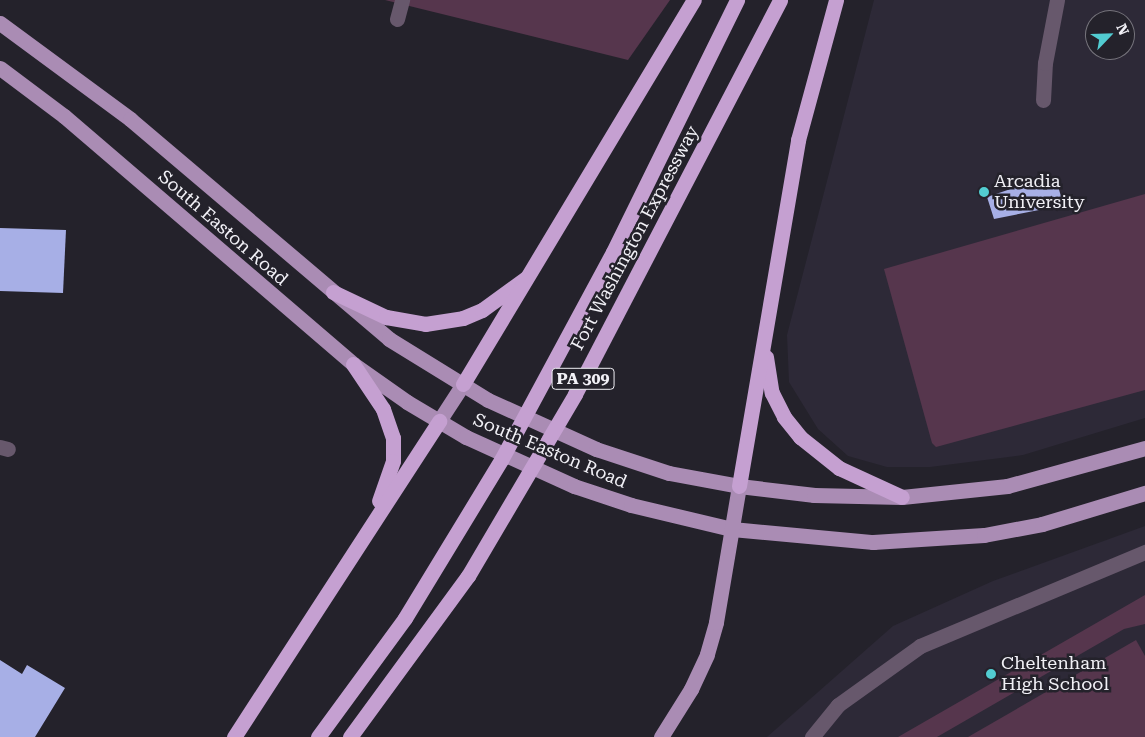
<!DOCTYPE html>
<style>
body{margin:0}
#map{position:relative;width:1145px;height:737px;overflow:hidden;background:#24222b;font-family:"Roboto Serif",serif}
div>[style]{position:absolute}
.built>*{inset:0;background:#2d2937}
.green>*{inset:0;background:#56364d}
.building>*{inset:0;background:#a7afe6}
.minor>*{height:15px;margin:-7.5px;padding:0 7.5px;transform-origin:7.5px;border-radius:7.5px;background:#67586c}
.major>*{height:15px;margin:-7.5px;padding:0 7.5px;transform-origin:7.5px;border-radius:7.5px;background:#aa8cb4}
.highway>*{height:15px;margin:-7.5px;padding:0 7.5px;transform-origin:7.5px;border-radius:7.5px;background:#c5a0d1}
.dots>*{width:14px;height:14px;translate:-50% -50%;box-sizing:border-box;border:2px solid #24222b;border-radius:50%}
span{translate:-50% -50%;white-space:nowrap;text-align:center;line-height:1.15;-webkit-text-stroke:5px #24222b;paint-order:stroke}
.shield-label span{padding:1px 4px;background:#24222b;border:1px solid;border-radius:4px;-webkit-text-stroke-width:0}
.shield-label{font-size:16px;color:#f1f0f6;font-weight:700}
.poi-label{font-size:18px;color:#f1f0f6}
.left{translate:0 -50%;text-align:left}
.street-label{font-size:18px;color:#f1f0f6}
.north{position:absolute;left:1085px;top:10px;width:50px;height:50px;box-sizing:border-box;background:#24222b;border:1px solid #76747c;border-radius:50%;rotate:66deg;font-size:14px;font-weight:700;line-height:20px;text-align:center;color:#f1f0f6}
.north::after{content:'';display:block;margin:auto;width:18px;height:22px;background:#52ccd1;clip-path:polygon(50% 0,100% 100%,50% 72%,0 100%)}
</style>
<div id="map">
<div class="built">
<div style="clip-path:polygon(evenodd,874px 0,1145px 0,1145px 418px,1023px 455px,930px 467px,887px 467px,848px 456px,818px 429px,789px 382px,787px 335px,874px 0,1095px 20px,1125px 20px,1125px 50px,1095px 50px,1095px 20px)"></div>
<div style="clip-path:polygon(1145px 526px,1145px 737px,767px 737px,893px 626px,993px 581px)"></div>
</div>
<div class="green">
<div style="clip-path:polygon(385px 0,670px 0,628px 60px)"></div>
<div style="clip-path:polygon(1145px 194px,1145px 390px,936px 447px,932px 443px,884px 269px)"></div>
<div style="clip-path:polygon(1145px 595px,1145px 624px,1124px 629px,937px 737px,898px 737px)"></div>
<div style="clip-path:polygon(1136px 640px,1145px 656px,1145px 737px,968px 737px)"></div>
</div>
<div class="building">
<div style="clip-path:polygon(1056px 179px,1062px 200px,1038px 207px,1039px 210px,994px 219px,987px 197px,1031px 182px,1032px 185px)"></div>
<div style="clip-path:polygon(0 228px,66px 230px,63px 293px,0 291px)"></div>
<div style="clip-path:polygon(0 660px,22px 674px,27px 665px,65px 688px,35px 737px,0 737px)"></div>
</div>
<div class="minor">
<div style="left:397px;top:19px;width:20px;rotate:-75deg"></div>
<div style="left:1043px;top:100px;width:37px;rotate:-87deg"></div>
<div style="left:1045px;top:63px;width:64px;rotate:-79.2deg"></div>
<div style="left:0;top:447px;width:8px;rotate:14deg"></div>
<div style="left:812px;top:737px;width:41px;rotate:-50.9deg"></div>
<div style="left:838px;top:705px;width:101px;rotate:-35.7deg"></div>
<div style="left:920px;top:646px;width:244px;rotate:-22.7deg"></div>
</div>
<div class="major">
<div style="left:0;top:23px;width:162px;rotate:36.4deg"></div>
<div style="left:130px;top:119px;width:340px;rotate:40.3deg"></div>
<div style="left:389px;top:339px;width:116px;rotate:31.6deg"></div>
<div style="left:488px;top:400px;width:119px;rotate:24.4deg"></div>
<div style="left:596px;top:449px;width:77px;rotate:18.2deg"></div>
<div style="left:669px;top:473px;width:71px;rotate:10.5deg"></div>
<div style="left:739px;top:486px;width:76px;rotate:6.8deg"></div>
<div style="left:814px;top:495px;width:88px;rotate:1.3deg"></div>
<div style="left:902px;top:497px;width:106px;rotate:-6deg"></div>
<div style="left:1007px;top:486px;width:143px;rotate:-15.4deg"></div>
<div style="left:0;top:68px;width:80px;rotate:36.9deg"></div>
<div style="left:64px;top:116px;width:381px;rotate:40.6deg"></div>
<div style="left:353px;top:364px;width:66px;rotate:35.1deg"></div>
<div style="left:407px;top:402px;width:69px;rotate:30.7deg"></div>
<div style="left:466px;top:437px;width:119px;rotate:24.4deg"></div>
<div style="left:574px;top:486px;width:60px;rotate:18.4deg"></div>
<div style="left:631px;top:505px;width:104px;rotate:13.4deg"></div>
<div style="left:732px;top:529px;width:142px;rotate:5.3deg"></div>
<div style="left:873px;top:542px;width:111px;rotate:-3.6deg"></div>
<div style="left:984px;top:535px;width:59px;rotate:-10.7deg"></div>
<div style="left:1042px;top:524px;width:108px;rotate:-16.8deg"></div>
<div style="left:439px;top:421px;width:44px;rotate:-57deg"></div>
<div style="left:661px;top:737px;width:57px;rotate:-58deg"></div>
<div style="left:691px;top:689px;width:38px;rotate:-65deg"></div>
<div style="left:707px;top:654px;width:33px;rotate:-74deg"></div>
<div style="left:716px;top:622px;width:138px;rotate:-80.4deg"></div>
</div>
<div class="highway">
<div style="left:333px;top:292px;width:59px;rotate:25.3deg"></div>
<div style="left:386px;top:317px;width:40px;rotate:10deg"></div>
<div style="left:425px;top:324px;width:38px;rotate:-9deg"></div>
<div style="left:463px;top:318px;width:21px;rotate:-23deg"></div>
<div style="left:482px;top:310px;width:54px;rotate:-36deg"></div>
<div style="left:766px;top:357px;width:36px;rotate:81deg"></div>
<div style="left:772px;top:393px;width:27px;rotate:63deg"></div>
<div style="left:784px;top:417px;width:26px;rotate:51deg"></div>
<div style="left:800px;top:437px;width:50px;rotate:38.5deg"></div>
<div style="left:839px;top:468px;width:69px;rotate:24.7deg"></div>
<div style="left:353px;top:364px;width:54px;rotate:56.3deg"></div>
<div style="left:383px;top:409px;width:31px;rotate:71deg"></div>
<div style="left:393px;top:438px;width:23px;rotate:90deg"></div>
<div style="left:393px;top:461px;width:42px;rotate:109.3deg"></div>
<div style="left:463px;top:384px;width:448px;rotate:-59deg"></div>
<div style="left:739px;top:486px;width:351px;rotate:-80.3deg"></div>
<div style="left:798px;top:140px;width:145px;rotate:-74.8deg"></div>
<div style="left:234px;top:737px;width:377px;rotate:-57deg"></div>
<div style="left:318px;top:737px;width:147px;rotate:-53.8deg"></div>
<div style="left:405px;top:618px;width:185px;rotate:-58.7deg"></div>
<div style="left:501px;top:460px;width:236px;rotate:-61.7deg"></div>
<div style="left:613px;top:252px;width:281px;rotate:-63.8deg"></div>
<div style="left:350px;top:737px;width:200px;rotate:-53.8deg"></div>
<div style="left:468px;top:576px;width:211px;rotate:-59.5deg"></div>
<div style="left:575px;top:394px;width:444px;rotate:-62.5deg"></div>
</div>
<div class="dots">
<div style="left:984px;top:192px;background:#52ccd1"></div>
<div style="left:991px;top:674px;background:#52ccd1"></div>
</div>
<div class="shield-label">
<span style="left:583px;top:379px">PA 309</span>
</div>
<div class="poi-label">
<span class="left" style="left:994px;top:192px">Arcadia<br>University</span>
<span class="left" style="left:1001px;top:674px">Cheltenham<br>High School</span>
</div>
<div class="street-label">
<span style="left:223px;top:228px;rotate:41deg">South Easton Road</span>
<span style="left:635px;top:238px;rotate:-62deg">Fort Washington Expressway</span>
<span style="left:550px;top:451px;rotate:23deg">South Easton Road</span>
</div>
<div class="north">N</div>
</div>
